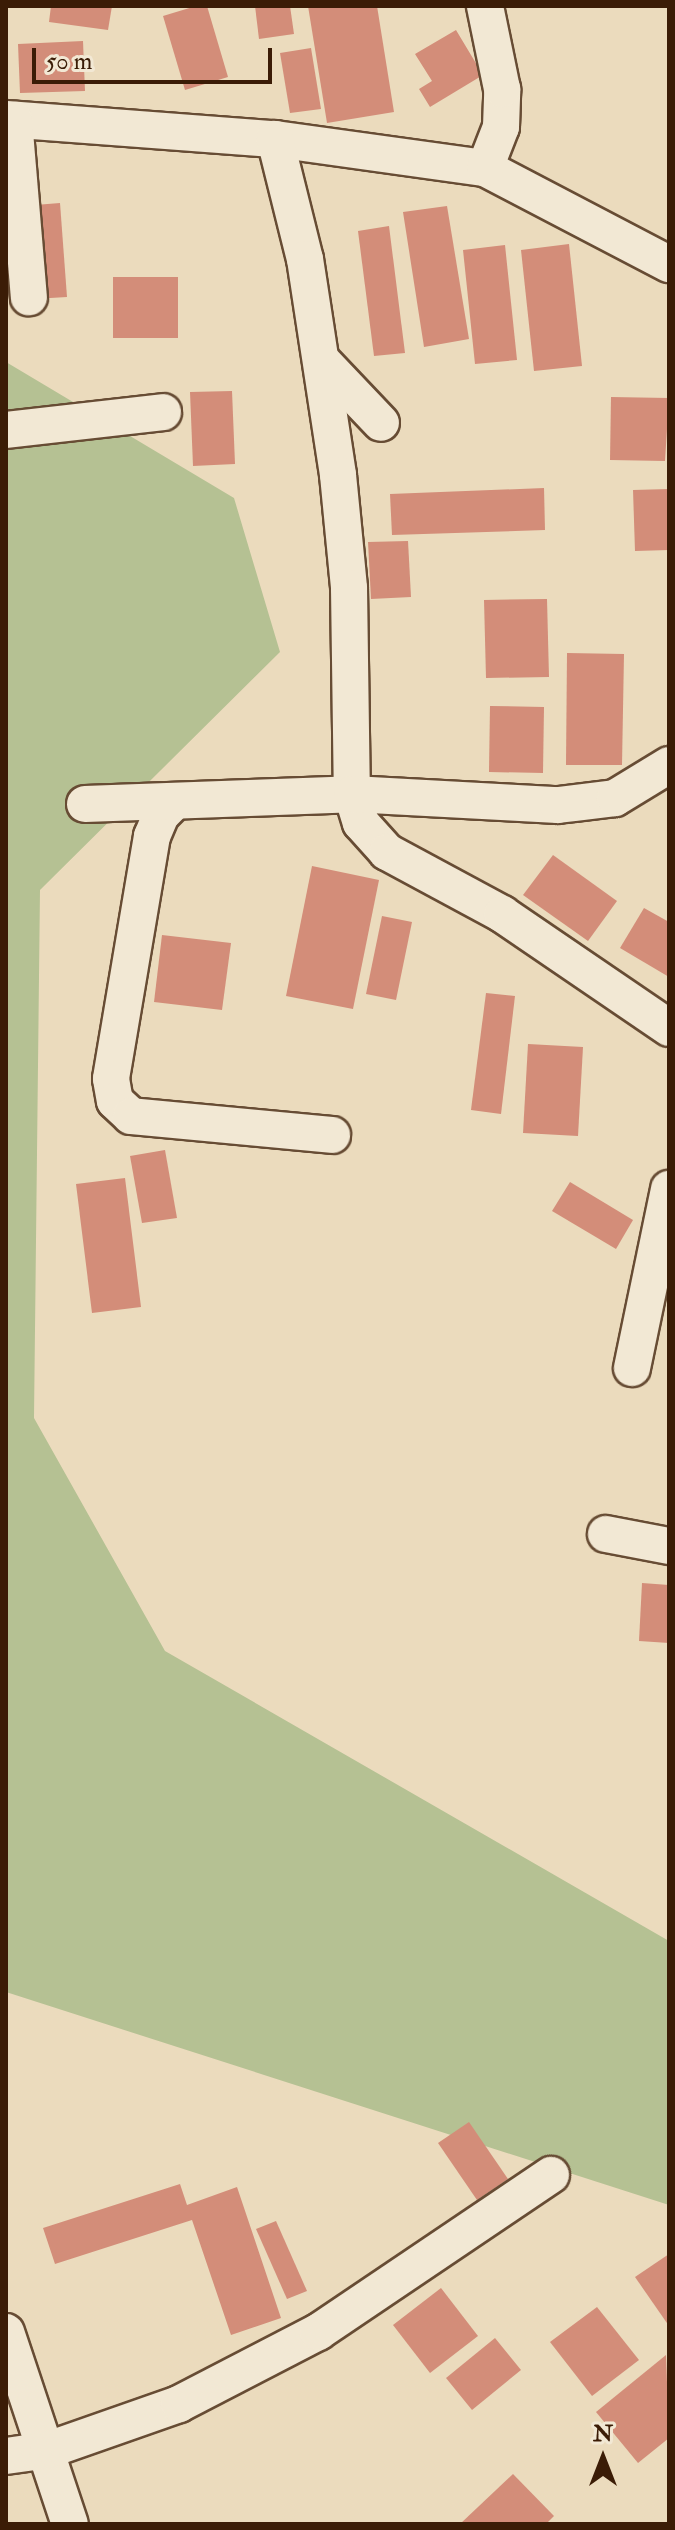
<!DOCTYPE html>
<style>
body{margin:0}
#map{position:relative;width:675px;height:2530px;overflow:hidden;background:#ebdbbd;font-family:"IM FELL Double Pica",serif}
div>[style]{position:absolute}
.green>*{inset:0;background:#b5c193}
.building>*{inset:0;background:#d38d79}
.roads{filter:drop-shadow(2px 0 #674c34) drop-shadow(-2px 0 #674c34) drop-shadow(0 2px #674c34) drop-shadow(0 -2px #674c34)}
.minor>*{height:36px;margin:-18px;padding:0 18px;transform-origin:18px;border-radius:18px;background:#f2e8d4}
span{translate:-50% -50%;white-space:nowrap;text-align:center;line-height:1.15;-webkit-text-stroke:7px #f2e8d4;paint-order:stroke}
.frame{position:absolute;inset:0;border:8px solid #3b1c06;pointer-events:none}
.north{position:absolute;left:563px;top:2418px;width:80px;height:80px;-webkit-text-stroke:6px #f2e8d4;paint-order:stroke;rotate:0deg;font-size:22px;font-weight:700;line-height:32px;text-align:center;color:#3b1c06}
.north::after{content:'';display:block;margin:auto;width:28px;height:36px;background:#3b1c06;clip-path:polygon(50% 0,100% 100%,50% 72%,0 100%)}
.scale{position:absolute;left:32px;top:48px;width:240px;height:36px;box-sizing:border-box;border:4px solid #3b1c06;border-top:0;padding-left:10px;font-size:24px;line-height:28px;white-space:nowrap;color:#3b1c06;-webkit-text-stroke:6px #f2e8d4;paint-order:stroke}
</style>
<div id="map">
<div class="green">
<div style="clip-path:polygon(6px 362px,234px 498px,280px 652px,40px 890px,34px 1418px,165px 1651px,669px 1941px,669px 2205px,6px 1992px)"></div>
</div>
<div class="building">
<div style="clip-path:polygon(51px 6px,112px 6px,108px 30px,49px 22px)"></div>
<div style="clip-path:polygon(196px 6px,207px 6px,228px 77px,185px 90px,163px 16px)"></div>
<div style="clip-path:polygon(255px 6px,290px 6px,294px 34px,259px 39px)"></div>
<div style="clip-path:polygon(308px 6px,377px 6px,394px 112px,327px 123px)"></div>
<div style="clip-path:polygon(456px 30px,483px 75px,430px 107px,419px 89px,432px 81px,415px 54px)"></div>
<div style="clip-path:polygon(83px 41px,85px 91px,20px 93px,18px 44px)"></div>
<div style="clip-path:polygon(311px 48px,321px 109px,290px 113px,280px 53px)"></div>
<div style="clip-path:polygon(60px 203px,67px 297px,17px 300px,10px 207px)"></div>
<div style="clip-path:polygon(447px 206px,469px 339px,424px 347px,403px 212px)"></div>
<div style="clip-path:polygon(389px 226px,405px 353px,374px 356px,358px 231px)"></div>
<div style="clip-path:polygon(569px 244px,582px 366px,534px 371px,521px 250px)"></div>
<div style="clip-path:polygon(505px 245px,517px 360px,475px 364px,463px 250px)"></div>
<div style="clip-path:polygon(113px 277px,178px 277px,178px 338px,113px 338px)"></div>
<div style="clip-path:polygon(232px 391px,235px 464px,193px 466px,190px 392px)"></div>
<div style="clip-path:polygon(611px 397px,669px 398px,665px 461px,610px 460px)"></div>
<div style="clip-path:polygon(544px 488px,545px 530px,392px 535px,390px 494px)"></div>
<div style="clip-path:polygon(669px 489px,669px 550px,635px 551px,633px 490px)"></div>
<div style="clip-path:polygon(408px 541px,411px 597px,371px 599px,368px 542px)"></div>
<div style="clip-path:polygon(547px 599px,549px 677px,486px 678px,484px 600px)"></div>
<div style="clip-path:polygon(567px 653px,624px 654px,622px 765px,566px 765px)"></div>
<div style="clip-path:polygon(490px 706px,544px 707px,543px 773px,489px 772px)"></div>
<div style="clip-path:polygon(553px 855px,617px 901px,588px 941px,523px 895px)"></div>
<div style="clip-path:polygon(312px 866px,379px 880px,353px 1009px,286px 996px)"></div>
<div style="clip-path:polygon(644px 908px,669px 922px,669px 977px,620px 948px)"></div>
<div style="clip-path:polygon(382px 916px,412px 922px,396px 1000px,366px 994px)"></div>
<div style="clip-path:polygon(162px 935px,231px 943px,222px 1010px,154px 1002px)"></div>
<div style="clip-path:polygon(486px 993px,515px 996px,501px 1114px,471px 1110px)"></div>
<div style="clip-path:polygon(528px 1044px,583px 1047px,578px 1136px,523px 1133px)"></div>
<div style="clip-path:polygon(165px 1150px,177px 1218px,142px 1223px,130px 1156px)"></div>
<div style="clip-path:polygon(125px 1178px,141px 1307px,92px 1313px,76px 1184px)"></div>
<div style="clip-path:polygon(570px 1182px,633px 1220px,616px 1249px,552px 1211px)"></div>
<div style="clip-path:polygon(642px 1583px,669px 1585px,669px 1643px,639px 1641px)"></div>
<div style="clip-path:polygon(469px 2122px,508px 2179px,477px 2200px,438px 2143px)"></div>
<div style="clip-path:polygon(180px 2184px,187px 2205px,237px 2187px,281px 2318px,231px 2335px,192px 2220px,55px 2264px,43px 2228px)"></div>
<div style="clip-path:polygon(276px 2221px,307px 2291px,287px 2299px,256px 2229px)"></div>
<div style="clip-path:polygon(669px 2254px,669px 2326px,635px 2277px)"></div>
<div style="clip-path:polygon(441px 2288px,478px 2336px,430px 2373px,393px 2325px)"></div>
<div style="clip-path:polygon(597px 2307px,639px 2360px,592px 2396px,550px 2342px)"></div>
<div style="clip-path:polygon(495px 2338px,521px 2370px,472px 2410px,446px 2378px)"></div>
<div style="clip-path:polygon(666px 2355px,669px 2438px,638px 2463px,596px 2412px)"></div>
<div style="clip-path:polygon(513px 2474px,554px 2516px,546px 2524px,460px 2524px)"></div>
</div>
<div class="roads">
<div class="minor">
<div style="left:6px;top:119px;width:270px;rotate:4.3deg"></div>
<div style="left:275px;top:139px;width:212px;rotate:7.9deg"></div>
<div style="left:485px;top:168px;width:208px;rotate:27.6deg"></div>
<div style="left:14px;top:120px;width:178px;rotate:85.2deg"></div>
<div style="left:275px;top:139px;width:124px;rotate:76deg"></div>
<div style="left:305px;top:259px;width:219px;rotate:81.3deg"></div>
<div style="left:338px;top:475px;width:114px;rotate:84.4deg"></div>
<div style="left:349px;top:588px;width:206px;rotate:89.2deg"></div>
<div style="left:352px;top:794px;width:30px;rotate:73deg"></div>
<div style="left:361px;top:823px;width:39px;rotate:48deg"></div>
<div style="left:387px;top:852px;width:131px;rotate:28.3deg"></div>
<div style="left:502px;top:914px;width:202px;rotate:34.3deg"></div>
<div style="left:485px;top:168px;width:44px;rotate:-68.7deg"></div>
<div style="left:501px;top:127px;width:38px;rotate:-88deg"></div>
<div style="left:502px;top:89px;width:85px;rotate:-101.6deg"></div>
<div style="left:323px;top:362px;width:84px;rotate:46.4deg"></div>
<div style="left:6px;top:430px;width:158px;rotate:-6.5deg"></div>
<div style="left:173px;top:803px;width:17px;rotate:135deg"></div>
<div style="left:161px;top:815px;width:23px;rotate:113deg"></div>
<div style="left:152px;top:836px;width:246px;rotate:99.6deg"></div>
<div style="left:111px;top:1079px;width:22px;rotate:80deg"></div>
<div style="left:115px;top:1101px;width:22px;rotate:43deg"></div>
<div style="left:131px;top:1116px;width:202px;rotate:5.4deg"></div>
<div style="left:85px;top:804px;width:267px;rotate:-2.1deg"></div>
<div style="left:352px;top:794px;width:206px;rotate:3.1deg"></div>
<div style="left:558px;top:805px;width:57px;rotate:-7deg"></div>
<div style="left:615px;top:798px;width:63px;rotate:-31.4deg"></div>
<div style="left:632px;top:1368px;width:183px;rotate:-78.3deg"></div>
<div style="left:606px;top:1534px;width:64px;rotate:10.8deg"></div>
<div style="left:6px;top:2332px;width:202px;rotate:71.6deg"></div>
<div style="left:6px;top:2456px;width:42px;rotate:-8.1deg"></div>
<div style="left:48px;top:2450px;width:139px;rotate:-19.3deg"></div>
<div style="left:179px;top:2404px;width:157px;rotate:-27.4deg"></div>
<div style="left:318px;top:2332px;width:281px;rotate:-34deg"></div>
</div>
</div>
<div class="frame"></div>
<div class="north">N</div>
<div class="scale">50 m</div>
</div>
